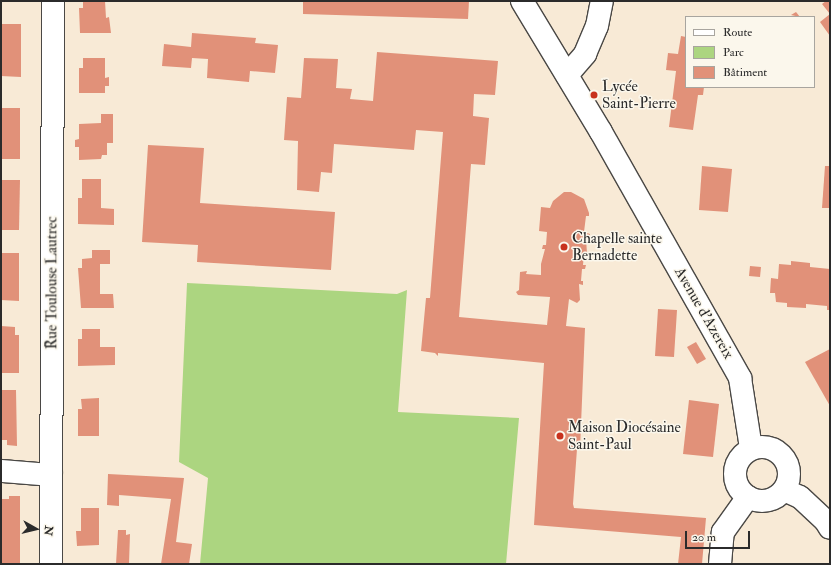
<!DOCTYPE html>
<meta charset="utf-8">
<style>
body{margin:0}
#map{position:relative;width:831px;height:565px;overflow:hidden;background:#f8ead6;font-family:"IM FELL Double Pica",serif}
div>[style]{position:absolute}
.green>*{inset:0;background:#acd580}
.building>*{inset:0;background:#e19179}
.roads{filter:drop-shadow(1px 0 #4a4845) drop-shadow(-1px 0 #4a4845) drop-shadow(0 1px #4a4845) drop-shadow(0 -1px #4a4845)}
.minor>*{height:22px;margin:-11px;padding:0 11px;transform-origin:11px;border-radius:11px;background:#fff}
.minor>.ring{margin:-11px;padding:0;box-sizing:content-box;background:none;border:22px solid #fff;border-radius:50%}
.dots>*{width:11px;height:11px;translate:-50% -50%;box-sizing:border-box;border:2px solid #fbf7ec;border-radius:50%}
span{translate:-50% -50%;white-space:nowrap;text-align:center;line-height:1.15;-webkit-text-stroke:3px #fbf7ec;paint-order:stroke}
.poi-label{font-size:15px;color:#2b2b2b}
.left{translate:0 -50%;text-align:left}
.street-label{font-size:15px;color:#2b2b2b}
.frame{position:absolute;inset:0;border:2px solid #2b2b2b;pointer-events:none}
.legend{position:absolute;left:685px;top:16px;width:130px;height:72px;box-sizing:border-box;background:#fbf7ec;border:1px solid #a8a59f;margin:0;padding:5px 7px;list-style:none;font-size:12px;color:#2b2b2b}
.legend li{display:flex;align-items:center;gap:8px;height:20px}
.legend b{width:20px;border:1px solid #a8a59f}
.north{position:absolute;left:16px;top:509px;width:40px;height:40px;-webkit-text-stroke:3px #fbf7ec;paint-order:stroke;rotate:98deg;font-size:11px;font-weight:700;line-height:16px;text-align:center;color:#2b2b2b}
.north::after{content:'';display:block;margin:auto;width:14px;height:18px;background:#2b2b2b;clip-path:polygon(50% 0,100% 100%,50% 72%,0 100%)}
.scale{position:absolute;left:685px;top:531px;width:65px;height:18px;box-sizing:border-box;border:2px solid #2b2b2b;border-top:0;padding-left:5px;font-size:12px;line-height:14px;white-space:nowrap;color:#2b2b2b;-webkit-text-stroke:3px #fbf7ec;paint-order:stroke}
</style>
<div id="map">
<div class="green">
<div style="clip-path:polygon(187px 283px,397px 294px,407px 290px,398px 412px,519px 418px,506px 564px,200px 564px,208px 478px,179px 462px)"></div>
</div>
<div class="building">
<div style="clip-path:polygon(83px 1px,105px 1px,106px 18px,109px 17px,111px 33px,80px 33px,79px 8px,83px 8px)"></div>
<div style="clip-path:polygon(303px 1px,469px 1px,468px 19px,303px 14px)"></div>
<div style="clip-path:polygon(826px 1px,830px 1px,830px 36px,820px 22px,830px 14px,822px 4px)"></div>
<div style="clip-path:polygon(796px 12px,800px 17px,791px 15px)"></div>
<div style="clip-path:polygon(1px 24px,21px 24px,21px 77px,1px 76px)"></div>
<div style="clip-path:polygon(192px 33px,256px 38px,255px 43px,278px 45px,275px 73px,250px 71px,249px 82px,207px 78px,208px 59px,192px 58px,191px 68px,162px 66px,164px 44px,191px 47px)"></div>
<div style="clip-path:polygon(681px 36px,686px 37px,686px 87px,704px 87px,703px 95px,698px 95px,693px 130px,669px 127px,676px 71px,666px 70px,668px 53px,678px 54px)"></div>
<div style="clip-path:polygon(377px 52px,498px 61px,495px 95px,474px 94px,473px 116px,489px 118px,485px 165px,471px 164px,459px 317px,547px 325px,550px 297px,518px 295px,516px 292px,519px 290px,520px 272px,527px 271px,526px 274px,541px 275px,541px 264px,545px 249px,542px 249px,543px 245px,546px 245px,547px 232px,539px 231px,541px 207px,550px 208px,553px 201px,564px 192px,571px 192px,584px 199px,589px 213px,589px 216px,586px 216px,584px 232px,590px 234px,589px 238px,586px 238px,587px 254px,584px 254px,583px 265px,586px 265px,585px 269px,582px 269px,581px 281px,583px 281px,583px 285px,579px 284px,580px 300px,577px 303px,569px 299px,566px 326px,585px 328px,580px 449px,577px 449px,573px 504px,574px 508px,706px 518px,702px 564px,678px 564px,681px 537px,534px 525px,544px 363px,438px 353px,438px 356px,435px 353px,421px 351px,426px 298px,430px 298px,443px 132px,416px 130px,414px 150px,334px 144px,332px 173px,321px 172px,319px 192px,297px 190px,298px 141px,284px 140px,287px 97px,301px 98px,304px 58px,338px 59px,336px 88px,352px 89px,350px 99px,373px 101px)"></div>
<div style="clip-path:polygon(83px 58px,105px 58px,105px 78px,109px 77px,109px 86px,105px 86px,105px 93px,79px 93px,79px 68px,83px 68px)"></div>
<div style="clip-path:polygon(1px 108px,20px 108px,20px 159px,1px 159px)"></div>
<div style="clip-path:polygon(101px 114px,113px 114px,113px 143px,107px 143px,107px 155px,102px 155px,101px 159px,79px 160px,79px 147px,75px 147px,75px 140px,79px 139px,79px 124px,101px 123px)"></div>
<div style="clip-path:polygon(148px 145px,204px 148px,200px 203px,335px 212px,331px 270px,197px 262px,198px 245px,142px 242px)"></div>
<div style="clip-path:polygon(702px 166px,732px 169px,728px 212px,699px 210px)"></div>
<div style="clip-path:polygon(825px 166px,830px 166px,830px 208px,822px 208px)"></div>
<div style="clip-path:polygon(82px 179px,101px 179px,101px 208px,114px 209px,114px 225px,78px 224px,78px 198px,82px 198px)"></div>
<div style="clip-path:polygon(1px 180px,20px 180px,19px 230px,1px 230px)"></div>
<div style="clip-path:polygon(92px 250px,110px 250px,110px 264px,100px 264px,100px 294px,113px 294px,114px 308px,81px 308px,78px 268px,82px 268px,82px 259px,92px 258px)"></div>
<div style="clip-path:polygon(1px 253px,19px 253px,19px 301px,1px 300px)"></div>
<div style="clip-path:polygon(791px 261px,810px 263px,810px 267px,830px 269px,830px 310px,827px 310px,827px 306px,806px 304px,806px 308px,787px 307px,787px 303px,776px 302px,775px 293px,770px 293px,771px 278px,778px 279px,779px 264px,791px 265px)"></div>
<div style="clip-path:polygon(750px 266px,761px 267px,760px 277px,749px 276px)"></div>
<div style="clip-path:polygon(658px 309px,677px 310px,674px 357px,655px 356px)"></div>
<div style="clip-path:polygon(1px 326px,15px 327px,15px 335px,19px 335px,19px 373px,1px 373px)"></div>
<div style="clip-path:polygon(82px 329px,100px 329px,100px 347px,115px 347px,115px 365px,78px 366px,78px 339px,82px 339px)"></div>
<div style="clip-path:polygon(696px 342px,706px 359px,697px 364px,687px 347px)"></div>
<div style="clip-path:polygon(830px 349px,830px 406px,805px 362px)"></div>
<div style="clip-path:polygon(1px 390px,16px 390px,17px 446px,7px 445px,7px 440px,1px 440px)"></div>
<div style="clip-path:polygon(99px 398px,99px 436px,78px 436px,78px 409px,82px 409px,81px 399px)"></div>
<div style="clip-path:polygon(689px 400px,719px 404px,713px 457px,683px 454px)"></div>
<div style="clip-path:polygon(108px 474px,184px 478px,176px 542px,192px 544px,189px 564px,161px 564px,171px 499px,119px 495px,119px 506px,107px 505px)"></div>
<div style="clip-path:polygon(9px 496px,20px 496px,20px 564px,1px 564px,1px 499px,9px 499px)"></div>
<div style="clip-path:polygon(81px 508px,99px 508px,99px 545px,77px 546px,76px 531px,81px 531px)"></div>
<div style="clip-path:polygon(118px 530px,126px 530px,126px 535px,130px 534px,129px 564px,116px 564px)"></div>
</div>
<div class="roads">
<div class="minor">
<div style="left:522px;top:1px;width:153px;rotate:58.9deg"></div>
<div style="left:601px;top:132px;width:283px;rotate:60.5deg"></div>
<div style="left:740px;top:378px;width:71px;rotate:81.1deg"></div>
<div style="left:567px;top:75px;width:28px;rotate:-49deg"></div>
<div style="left:585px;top:54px;width:30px;rotate:-67deg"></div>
<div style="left:597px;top:26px;width:25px;rotate:-79deg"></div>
<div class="ring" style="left:735px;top:447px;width:32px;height:32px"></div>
<div style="left:1px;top:471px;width:50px;rotate:4.6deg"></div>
<div style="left:784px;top:490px;width:17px;rotate:24deg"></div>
<div style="left:800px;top:497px;width:34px;rotate:43deg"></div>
<div style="left:825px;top:520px;width:9px;rotate:58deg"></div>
<div style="left:51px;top:564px;width:563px;rotate:-89.8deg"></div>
<div style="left:720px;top:564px;width:32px;rotate:-85deg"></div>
<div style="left:723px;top:532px;width:43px;rotate:-54.5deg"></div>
</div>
</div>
<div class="dots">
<div style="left:594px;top:95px;background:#c8321e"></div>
<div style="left:564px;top:247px;background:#c8321e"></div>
<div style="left:560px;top:436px;background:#c8321e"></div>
</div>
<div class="poi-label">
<span class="left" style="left:602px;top:95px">Lycée<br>Saint-Pierre</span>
<span class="left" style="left:572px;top:247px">Chapelle sainte<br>Bernadette</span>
<span class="left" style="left:568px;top:436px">Maison Diocésaine<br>Saint-Paul</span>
</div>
<div class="street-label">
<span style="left:52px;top:283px;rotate:-90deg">Rue Toulouse Lautrec</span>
<span style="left:704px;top:313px;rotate:60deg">Avenue d'Azereix</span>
</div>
<div class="frame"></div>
<ul class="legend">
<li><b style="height:5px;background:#fff"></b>Route</li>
<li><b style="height:11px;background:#acd580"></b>Parc</li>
<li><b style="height:11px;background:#e19179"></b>Bâtiment</li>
</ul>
<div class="north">N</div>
<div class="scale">20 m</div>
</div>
